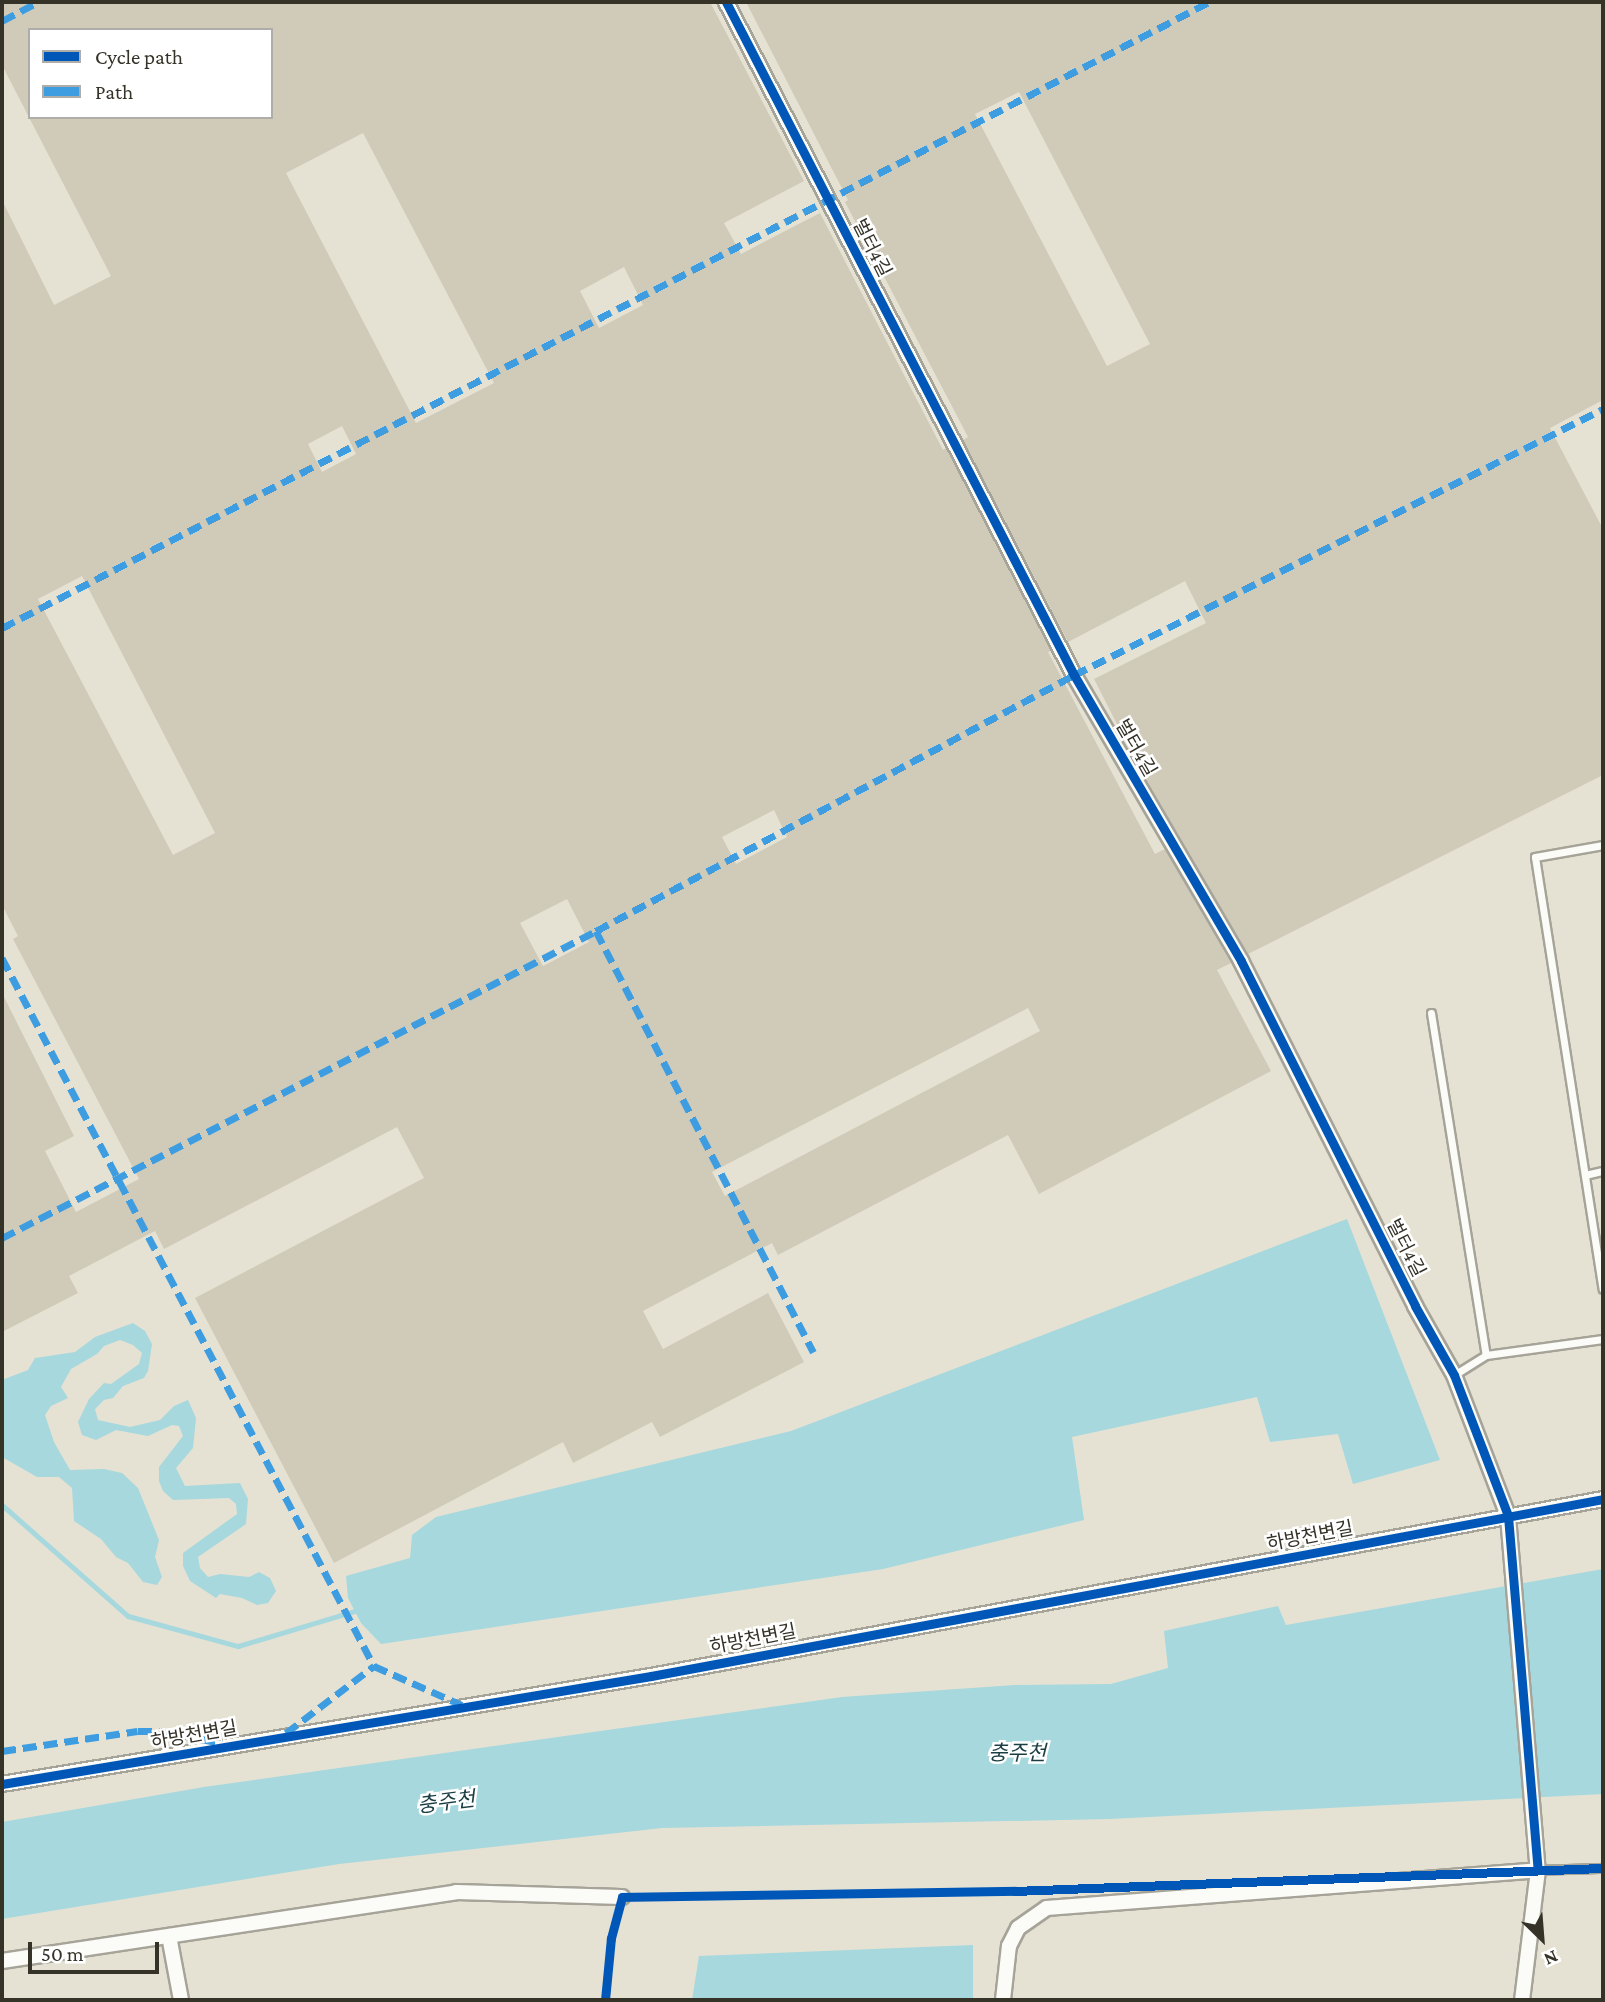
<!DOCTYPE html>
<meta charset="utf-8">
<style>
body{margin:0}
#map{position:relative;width:1605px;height:2002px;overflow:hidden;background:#e5e2d3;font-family:"Crimson Pro","Noto Sans KR",serif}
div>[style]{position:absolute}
.water>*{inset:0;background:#a6d8de}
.stream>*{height:5px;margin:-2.5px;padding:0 2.5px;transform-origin:2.5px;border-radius:2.5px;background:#a6d8de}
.building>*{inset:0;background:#d0cbb9}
.roads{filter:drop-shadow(2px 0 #a6a398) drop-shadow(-2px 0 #a6a398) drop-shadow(0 2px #a6a398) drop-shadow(0 -2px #a6a398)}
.service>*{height:7px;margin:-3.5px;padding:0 3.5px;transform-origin:3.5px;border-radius:3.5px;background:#fbfbf8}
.minor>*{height:14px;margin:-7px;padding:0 7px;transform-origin:7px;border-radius:7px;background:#fbfbf8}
.quiet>*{height:7px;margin-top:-3.5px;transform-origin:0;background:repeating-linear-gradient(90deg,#3e9de0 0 14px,transparent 0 21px)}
.cycleway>*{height:9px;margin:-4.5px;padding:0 4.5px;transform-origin:4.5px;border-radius:4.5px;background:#0057b8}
span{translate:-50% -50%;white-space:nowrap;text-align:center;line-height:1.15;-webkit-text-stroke:5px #fff;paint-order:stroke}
.street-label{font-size:19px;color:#353228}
.water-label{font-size:21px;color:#1b3e45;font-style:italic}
.frame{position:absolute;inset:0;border:4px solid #353228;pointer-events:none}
.legend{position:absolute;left:28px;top:28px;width:245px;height:91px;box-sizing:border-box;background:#fff;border:2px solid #aeada9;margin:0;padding:9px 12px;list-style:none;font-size:21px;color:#353228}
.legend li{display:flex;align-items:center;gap:14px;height:35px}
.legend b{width:35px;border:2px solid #aeada9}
.north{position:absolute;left:1507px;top:1904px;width:70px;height:70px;-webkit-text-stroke:5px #fff;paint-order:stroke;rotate:155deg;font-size:19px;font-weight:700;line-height:28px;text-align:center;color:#353228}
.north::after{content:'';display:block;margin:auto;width:24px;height:32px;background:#353228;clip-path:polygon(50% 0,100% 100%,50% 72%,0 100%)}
.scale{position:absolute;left:28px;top:1942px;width:131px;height:32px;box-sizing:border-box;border:4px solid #353228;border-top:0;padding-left:9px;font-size:21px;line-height:24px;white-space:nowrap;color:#353228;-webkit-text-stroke:5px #fff;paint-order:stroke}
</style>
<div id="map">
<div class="water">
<div style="clip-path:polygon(1347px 1219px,1440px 1460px,1353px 1484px,1338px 1434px,1270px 1442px,1257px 1397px,1072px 1437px,1084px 1520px,883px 1569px,381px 1644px,361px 1623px,348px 1598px,346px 1576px,410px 1558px,412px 1535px,436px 1517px,791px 1431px)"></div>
<div style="clip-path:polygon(133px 1323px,145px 1331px,152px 1344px,148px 1371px,144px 1378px,123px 1386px,113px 1398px,104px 1400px,95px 1409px,98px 1420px,130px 1427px,160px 1420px,174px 1406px,188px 1400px,196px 1418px,193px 1448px,176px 1468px,185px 1486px,240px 1483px,248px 1499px,246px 1524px,198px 1557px,200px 1568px,208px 1577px,220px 1574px,249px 1577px,259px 1572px,270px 1578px,276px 1591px,268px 1603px,257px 1605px,242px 1598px,220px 1594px,216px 1598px,190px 1581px,183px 1566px,183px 1553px,237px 1514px,236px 1504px,229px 1498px,173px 1500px,163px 1491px,159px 1481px,159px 1467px,183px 1436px,179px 1426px,172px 1425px,148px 1436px,116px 1430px,96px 1440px,82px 1435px,78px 1422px,89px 1399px,104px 1383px,111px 1384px,139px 1364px,142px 1353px,133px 1345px,120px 1340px,104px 1346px,97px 1354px,71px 1369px,61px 1387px,68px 1398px,51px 1406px,45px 1415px,54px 1442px,70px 1470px,104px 1469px,122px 1473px,138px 1488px,159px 1540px,155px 1557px,162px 1577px,157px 1585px,143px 1582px,128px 1563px,116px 1557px,101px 1539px,74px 1521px,72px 1488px,59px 1477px,37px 1477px,2px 1457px,2px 1380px,28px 1370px,35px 1358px,75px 1352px,95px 1337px)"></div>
<div style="clip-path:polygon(1603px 1569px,1603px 1794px,1110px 1819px,662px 1828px,339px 1864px,2px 1919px,2px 1822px,204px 1787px,842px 1697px,1015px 1685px,1111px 1684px,1168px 1668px,1164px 1631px,1278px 1606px,1286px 1625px)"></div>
<div style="clip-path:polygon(973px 1945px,973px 2000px,692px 2000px,699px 1956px)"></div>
</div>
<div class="stream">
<div style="left:2px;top:1505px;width:168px;rotate:41.4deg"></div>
<div style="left:128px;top:1616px;width:114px;rotate:15.3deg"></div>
<div style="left:238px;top:1646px;width:122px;rotate:-16.7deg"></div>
</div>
<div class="building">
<div style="clip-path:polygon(evenodd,2px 2px,710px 2px,804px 181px,724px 223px,741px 254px,820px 213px,943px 450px,946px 448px,1051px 651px,1048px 652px,1155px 854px,1165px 849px,1231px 963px,1217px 970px,1271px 1071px,1039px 1194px,1008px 1135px,778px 1255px,772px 1243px,643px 1311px,663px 1349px,768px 1293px,804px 1362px,660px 1437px,652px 1422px,573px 1463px,563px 1442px,334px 1563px,195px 1298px,424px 1178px,397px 1127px,164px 1249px,155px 1231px,69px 1276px,78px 1293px,2px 1332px,2px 993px,74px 1136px,45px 1151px,76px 1212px,139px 1179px,13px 939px,18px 936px,2px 905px,2px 200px,54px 305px,111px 276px,2px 65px,2px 2px,30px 30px,271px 30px,271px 117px,30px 117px,30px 30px,2px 2px,363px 133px,494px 383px,416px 423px,286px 173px,363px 133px,2px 2px,624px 267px,643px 305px,599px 328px,580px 291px,624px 267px,2px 2px,342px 426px,356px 454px,322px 472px,308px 444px,342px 426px,2px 2px,82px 576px,215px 833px,173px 855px,38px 599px,82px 576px,2px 2px,774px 810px,787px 837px,736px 864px,722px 837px,774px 810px,2px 2px,567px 899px,589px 942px,543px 966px,520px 923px,567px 899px,2px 2px,1028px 1008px,1040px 1031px,725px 1196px,712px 1172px,1028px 1008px)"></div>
<div style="clip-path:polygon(evenodd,746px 2px,1603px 2px,1603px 400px,1550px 428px,1603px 529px,1603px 775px,1248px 954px,1138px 765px,1094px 679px,1206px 623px,1185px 581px,1068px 642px,963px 440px,968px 437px,845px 202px,848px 200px,746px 2px,1019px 92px,1150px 344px,1107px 366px,975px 114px,1019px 92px)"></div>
</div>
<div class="roads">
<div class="service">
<div style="left:1603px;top:845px;width:69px;rotate:170deg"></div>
<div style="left:1535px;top:857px;width:437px;rotate:81.1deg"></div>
<div style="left:1431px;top:1013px;width:346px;rotate:80.9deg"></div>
<div style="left:1585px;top:1175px;width:18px;rotate:-13deg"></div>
<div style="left:1454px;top:1375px;width:38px;rotate:-32deg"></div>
<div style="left:1486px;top:1355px;width:118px;rotate:-7.8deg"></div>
<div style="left:1538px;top:1870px;width:65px;rotate:-1.8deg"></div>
</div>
<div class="minor">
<div style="left:726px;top:2px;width:758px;rotate:62.66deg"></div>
<div style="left:1074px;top:675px;width:331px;rotate:59.7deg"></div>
<div style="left:1241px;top:961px;width:386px;rotate:63.2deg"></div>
<div style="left:1415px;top:1306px;width:79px;rotate:60.5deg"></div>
<div style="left:1454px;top:1375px;width:151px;rotate:69deg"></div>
<div style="left:1508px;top:1516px;width:355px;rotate:85.2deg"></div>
<div style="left:1538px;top:1870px;width:131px;rotate:97deg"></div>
<div style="left:2px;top:1784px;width:658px;rotate:-9.45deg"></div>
<div style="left:651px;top:1676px;width:968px;rotate:-10.53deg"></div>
<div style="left:169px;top:1936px;width:65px;rotate:79.4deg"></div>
<div style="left:2px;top:1961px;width:459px;rotate:-8.6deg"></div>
<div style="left:456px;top:1892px;width:166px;rotate:1.7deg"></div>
<div style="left:1003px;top:2000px;width:54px;rotate:-83.7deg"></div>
<div style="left:1009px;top:1946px;width:20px;rotate:-63deg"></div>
<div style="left:1018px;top:1928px;width:35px;rotate:-35deg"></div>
<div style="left:1047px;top:1908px;width:492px;rotate:-4.4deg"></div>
</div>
</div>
<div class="quiet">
<div style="left:2px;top:21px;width:41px;rotate:-27.8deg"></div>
<div style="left:2px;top:628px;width:1360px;rotate:-27.41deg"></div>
<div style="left:596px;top:931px;width:474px;rotate:62.7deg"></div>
<div style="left:2px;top:958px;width:800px;rotate:62.28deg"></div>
<div style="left:2px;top:1238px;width:669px;rotate:-27.33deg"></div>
<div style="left:596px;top:931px;width:542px;rotate:-28.17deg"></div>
<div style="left:1074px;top:675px;width:592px;rotate:-26.69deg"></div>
<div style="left:286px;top:1733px;width:111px;rotate:-37.3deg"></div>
<div style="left:374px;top:1666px;width:96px;rotate:23.9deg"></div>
<div style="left:2px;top:1751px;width:137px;rotate:-8.4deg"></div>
<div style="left:138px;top:1731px;width:22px"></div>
<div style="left:160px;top:1731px;width:63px;rotate:11deg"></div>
</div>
<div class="cycleway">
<div style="left:726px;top:2px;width:758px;rotate:62.66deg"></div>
<div style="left:1074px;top:675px;width:331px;rotate:59.7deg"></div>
<div style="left:1241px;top:961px;width:386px;rotate:63.2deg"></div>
<div style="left:1415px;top:1306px;width:79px;rotate:60.5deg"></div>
<div style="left:1454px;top:1375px;width:151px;rotate:69deg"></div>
<div style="left:1508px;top:1516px;width:355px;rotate:85.2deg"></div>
<div style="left:2px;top:1784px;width:658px;rotate:-9.45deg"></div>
<div style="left:651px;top:1676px;width:968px;rotate:-10.53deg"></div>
<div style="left:605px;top:2000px;width:62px;rotate:-84.5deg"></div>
<div style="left:611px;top:1938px;width:42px;rotate:-75deg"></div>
<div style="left:622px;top:1897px;width:392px;rotate:-0.9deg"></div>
<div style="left:1014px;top:1891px;width:589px;rotate:-2.24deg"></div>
</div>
<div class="street-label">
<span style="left:872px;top:248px;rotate:63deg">벌터4길</span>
<span style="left:1136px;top:748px;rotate:60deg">벌터4길</span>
<span style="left:1406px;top:1248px;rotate:63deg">벌터4길</span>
<span style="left:1310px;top:1536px;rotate:-11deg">하방천변길</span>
<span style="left:753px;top:1639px;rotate:-11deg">하방천변길</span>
<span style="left:194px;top:1735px;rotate:-10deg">하방천변길</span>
</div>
<div class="water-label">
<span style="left:1017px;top:1753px">충주천</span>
<span style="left:446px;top:1802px;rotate:-7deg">충주천</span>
</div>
<div class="frame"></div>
<ul class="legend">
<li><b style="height:9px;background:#0057b8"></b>Cycle path</li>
<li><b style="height:9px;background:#3e9de0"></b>Path</li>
</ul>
<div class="north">N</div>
<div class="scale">50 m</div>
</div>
